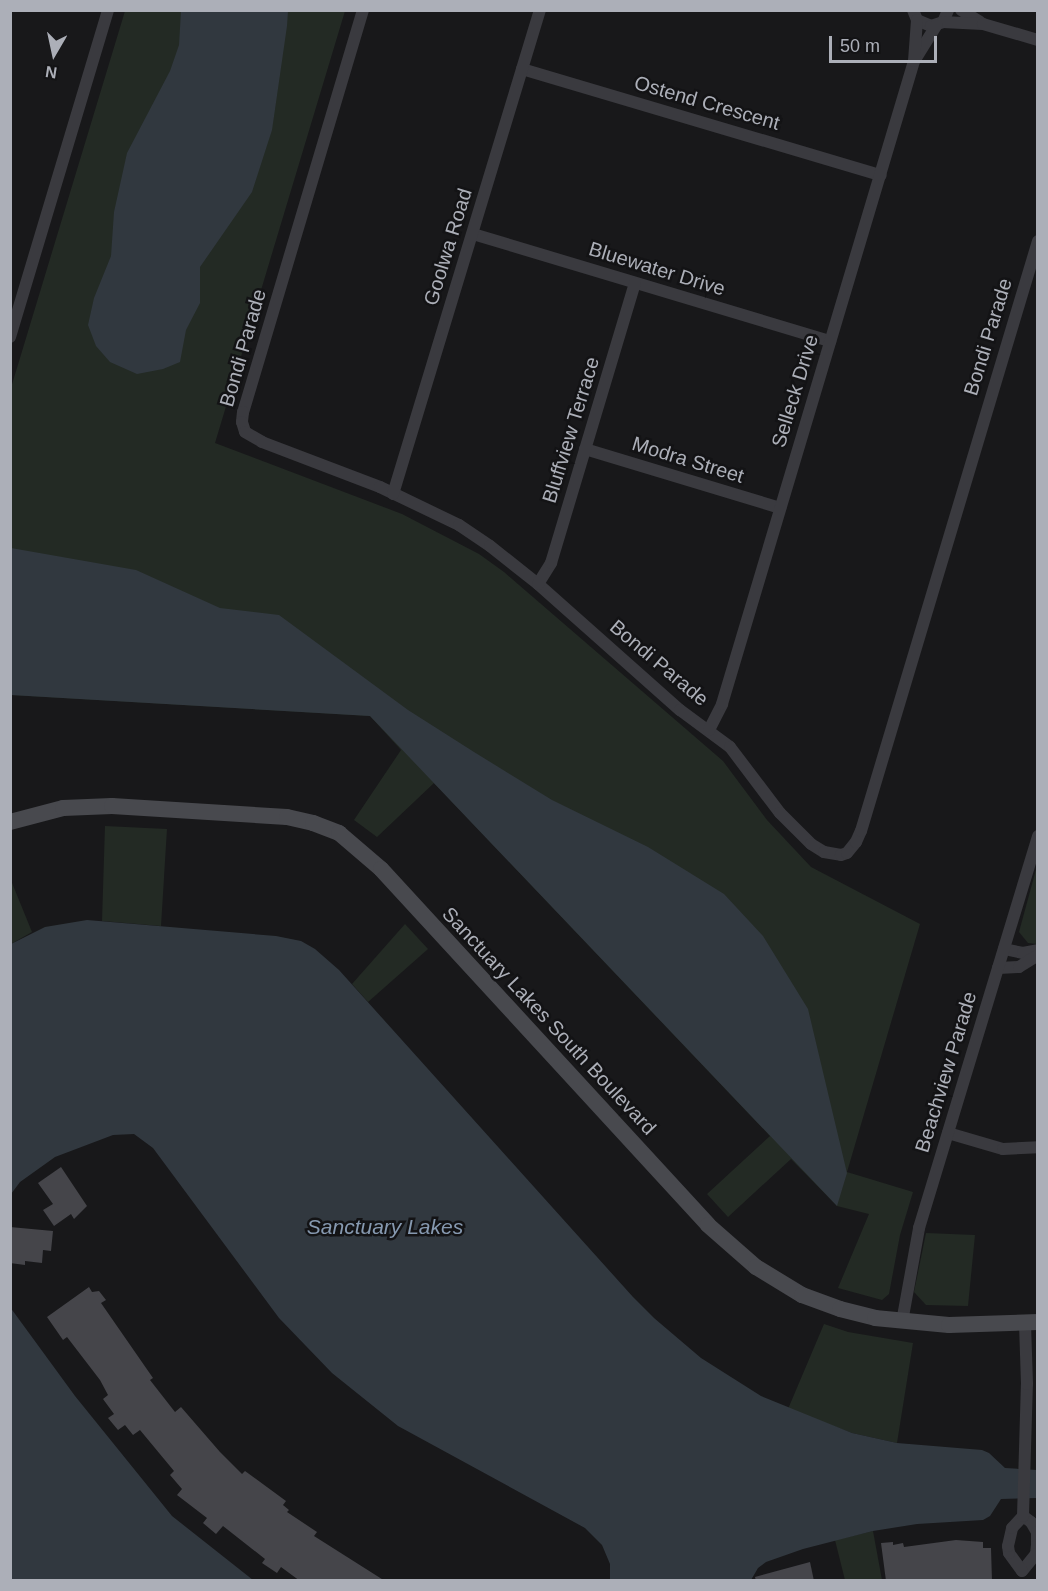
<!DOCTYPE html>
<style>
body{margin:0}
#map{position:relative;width:1048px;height:1591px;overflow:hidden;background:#18181a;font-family:Helvetica,sans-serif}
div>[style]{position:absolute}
.green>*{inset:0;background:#232a24}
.water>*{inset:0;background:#31383f}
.building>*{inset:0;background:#45454a}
.street>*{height:12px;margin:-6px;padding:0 6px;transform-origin:6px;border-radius:6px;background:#3a3a3f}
.secondary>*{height:16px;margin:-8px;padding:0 8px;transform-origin:8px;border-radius:8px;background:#48494e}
span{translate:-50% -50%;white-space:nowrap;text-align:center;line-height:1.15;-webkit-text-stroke:5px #131315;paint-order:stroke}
.street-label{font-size:20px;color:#acafb8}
.water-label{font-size:21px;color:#8699b0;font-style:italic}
.frame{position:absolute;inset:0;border:12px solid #acafb8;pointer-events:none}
.north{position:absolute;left:24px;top:24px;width:60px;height:60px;-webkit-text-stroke:4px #131315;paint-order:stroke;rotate:189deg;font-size:16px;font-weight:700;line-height:24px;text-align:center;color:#acafb8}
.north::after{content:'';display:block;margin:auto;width:21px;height:27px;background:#acafb8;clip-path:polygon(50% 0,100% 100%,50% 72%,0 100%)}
.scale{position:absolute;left:829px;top:36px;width:108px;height:27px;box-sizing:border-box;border:3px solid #acafb8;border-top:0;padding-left:8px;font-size:18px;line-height:21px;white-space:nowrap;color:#acafb8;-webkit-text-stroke:4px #131315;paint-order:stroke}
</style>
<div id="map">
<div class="green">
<div style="clip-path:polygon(125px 11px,345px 11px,215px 443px,402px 514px,479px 554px,504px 572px,723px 761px,767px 820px,811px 867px,920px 924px,847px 1172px,913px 1192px,900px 1235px,889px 1294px,882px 1300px,838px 1288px,869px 1214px,837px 1206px,791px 1159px,728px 1217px,707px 1194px,770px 1136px,434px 783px,377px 837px,354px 820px,401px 750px,370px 716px,11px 695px,10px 391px)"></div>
<div style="clip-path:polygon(105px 826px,167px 829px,161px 926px,102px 921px)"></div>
<div style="clip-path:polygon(1037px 866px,1037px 944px,1028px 943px,1019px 932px)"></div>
<div style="clip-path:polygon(10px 878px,32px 932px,11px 944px,10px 944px)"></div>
<div style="clip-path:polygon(405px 924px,428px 949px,368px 1002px,352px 984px)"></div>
<div style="clip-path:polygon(926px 1233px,975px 1235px,968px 1306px,926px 1305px,914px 1292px)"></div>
<div style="clip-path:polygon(824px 1324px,848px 1332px,913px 1343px,897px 1443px,852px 1433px,788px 1409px)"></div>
<div style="clip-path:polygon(873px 1531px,882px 1580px,845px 1580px,835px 1540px)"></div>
</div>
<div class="water">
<div style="clip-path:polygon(181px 11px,288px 11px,287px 26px,272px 130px,252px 192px,200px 267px,200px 303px,186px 330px,180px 362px,163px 369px,137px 374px,110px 362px,96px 346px,88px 325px,94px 298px,111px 256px,114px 212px,127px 153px,170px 71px,179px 45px)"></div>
<div style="clip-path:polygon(11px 548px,136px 570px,220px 608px,279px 615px,408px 710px,474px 752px,552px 800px,648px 847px,724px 894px,763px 936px,808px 1009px,847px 1173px,837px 1206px,370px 716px,11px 695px)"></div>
<div style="clip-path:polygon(87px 920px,276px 936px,301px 941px,315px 949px,339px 970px,633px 1297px,654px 1318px,701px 1358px,761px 1396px,852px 1433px,897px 1443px,982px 1450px,989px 1453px,1005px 1468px,1037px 1470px,1037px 1498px,1001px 1499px,990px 1516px,983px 1520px,917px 1524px,873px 1531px,803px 1549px,766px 1562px,758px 1568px,751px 1580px,610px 1580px,610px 1564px,602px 1545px,585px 1528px,398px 1426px,332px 1373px,279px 1318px,153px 1148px,134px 1134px,113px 1135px,55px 1157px,20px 1182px,11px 1194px,11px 944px,45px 927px)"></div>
<div style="clip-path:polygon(10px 1307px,75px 1396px,172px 1516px,253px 1580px,11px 1580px)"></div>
</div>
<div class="building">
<div style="clip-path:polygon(61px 1167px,87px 1206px,74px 1219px,71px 1214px,54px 1226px,43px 1210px,53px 1204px,38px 1183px)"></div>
<div style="clip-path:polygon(10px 1227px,53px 1231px,51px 1251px,43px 1250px,42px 1263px,25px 1261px,25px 1265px,10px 1263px)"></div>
<div style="clip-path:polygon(89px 1287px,92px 1292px,99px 1291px,106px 1300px,101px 1303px,153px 1378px,150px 1380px,175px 1412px,181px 1407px,220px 1452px,242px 1474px,245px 1471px,286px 1501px,283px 1505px,289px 1510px,287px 1512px,317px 1532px,314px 1536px,385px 1581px,300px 1581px,281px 1567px,277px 1573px,262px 1563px,265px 1559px,223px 1526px,216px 1534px,203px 1523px,207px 1518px,177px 1495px,182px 1489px,170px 1475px,174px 1471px,140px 1430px,133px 1435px,125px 1425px,118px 1430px,108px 1418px,114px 1414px,103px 1399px,108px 1395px,100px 1380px,67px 1337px,63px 1340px,47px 1317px)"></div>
<div style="clip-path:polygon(956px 1540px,983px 1542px,983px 1548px,991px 1548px,992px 1581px,886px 1581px,881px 1543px,893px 1542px,893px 1545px,903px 1543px,904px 1547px)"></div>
<div style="clip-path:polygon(810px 1562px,814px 1581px,756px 1581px,755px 1577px)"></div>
</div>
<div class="street">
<div style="left:363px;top:10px;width:420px;rotate:106.6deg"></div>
<div style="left:243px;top:412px;width:10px;rotate:96deg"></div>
<div style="left:242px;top:422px;width:10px;rotate:73deg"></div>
<div style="left:245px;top:432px;width:20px;rotate:30deg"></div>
<div style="left:262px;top:442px;width:126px;rotate:20.9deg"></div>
<div style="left:380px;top:487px;width:88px;rotate:25.7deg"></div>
<div style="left:459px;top:525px;width:37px;rotate:34deg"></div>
<div style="left:490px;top:546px;width:61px;rotate:38.4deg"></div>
<div style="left:538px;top:584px;width:190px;rotate:41.6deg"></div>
<div style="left:680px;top:710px;width:62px;rotate:36.5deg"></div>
<div style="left:730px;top:747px;width:83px;rotate:52.9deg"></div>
<div style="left:780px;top:813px;width:44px;rotate:45deg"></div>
<div style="left:811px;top:844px;width:15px;rotate:32deg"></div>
<div style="left:824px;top:852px;width:17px;rotate:10deg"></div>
<div style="left:841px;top:855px;width:6px;rotate:-18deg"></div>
<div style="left:847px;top:853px;width:14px;rotate:-51deg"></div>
<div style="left:856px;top:842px;width:12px;rotate:-66deg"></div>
<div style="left:861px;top:831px;width:616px;rotate:-73.3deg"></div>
<div style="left:913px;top:10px;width:11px;rotate:68deg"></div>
<div style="left:917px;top:20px;width:15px;rotate:23deg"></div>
<div style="left:931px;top:26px;width:13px;rotate:-18deg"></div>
<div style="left:943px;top:22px;width:13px;rotate:-67deg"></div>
<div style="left:961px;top:10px;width:22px;rotate:32deg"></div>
<div style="left:943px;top:22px;width:40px;rotate:2.9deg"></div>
<div style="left:983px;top:24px;width:57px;rotate:16.2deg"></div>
<div style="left:916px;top:58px;width:39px;rotate:-58deg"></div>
<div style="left:522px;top:69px;width:374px;rotate:16.5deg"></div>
<div style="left:473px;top:234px;width:373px;rotate:16.7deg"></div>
<div style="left:10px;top:337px;width:341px;rotate:-73.3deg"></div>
<div style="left:585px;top:449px;width:204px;rotate:16.8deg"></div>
<div style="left:393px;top:494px;width:506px;rotate:-73.11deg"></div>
<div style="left:538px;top:584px;width:25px;rotate:-58deg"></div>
<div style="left:551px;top:563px;width:292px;rotate:-73.3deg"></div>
<div style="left:709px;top:730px;width:29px;rotate:-63deg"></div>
<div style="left:722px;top:704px;width:671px;rotate:-73.37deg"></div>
<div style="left:914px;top:61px;width:41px;rotate:-85.8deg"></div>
<div style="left:1004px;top:949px;width:19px;rotate:12deg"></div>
<div style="left:1023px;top:953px;width:15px;rotate:-11deg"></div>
<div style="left:998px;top:968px;width:21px;rotate:-3deg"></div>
<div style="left:1019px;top:967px;width:22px;rotate:-32deg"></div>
<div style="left:948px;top:1133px;width:57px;rotate:16.2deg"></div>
<div style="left:1003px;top:1149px;width:35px;rotate:-3deg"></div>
<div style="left:902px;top:1322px;width:96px;rotate:-79.7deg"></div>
<div style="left:919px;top:1228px;width:410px;rotate:-73.1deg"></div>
<div style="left:1023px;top:1516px;width:10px;rotate:37deg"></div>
<div style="left:1031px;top:1522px;width:12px;rotate:59deg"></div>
<div style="left:1037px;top:1532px;width:13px;rotate:90deg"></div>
<div style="left:1037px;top:1545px;width:9px;rotate:96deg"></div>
<div style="left:1036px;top:1554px;width:22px;rotate:129deg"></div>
<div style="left:1022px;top:1571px;width:22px;rotate:-126deg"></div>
<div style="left:1009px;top:1553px;width:7px;rotate:-98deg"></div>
<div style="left:1008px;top:1546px;width:18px;rotate:-77deg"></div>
<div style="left:1012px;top:1528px;width:16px;rotate:-47deg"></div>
<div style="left:1023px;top:1516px;width:132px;rotate:-88.3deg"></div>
<div style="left:1027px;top:1384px;width:61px;rotate:-91.9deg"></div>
</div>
<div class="secondary">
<div style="left:10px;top:822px;width:55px;rotate:-14.8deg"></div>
<div style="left:63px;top:808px;width:49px;rotate:-2.3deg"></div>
<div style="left:112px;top:806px;width:175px;rotate:3.6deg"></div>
<div style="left:287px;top:817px;width:27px;rotate:13deg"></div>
<div style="left:313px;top:823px;width:28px;rotate:21deg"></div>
<div style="left:339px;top:833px;width:55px;rotate:40.6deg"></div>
<div style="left:381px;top:869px;width:483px;rotate:47.4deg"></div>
<div style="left:708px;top:1225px;width:64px;rotate:41.2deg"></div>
<div style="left:756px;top:1267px;width:54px;rotate:31.3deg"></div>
<div style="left:802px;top:1295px;width:40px;rotate:20.2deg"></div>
<div style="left:840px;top:1309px;width:36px;rotate:14deg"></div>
<div style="left:875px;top:1318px;width:74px;rotate:5.4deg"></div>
<div style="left:949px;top:1325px;width:89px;rotate:-1.9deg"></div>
</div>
<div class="street-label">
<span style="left:707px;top:103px;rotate:16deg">Ostend Crescent</span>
<span style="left:448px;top:247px;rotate:-73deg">Goolwa Road</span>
<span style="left:657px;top:269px;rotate:17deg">Bluewater Drive</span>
<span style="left:988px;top:337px;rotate:-73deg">Bondi Parade</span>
<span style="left:243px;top:348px;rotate:-74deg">Bondi Parade</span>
<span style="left:795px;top:391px;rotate:-73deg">Selleck Drive</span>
<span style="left:571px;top:430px;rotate:-73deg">Bluffview Terrace</span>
<span style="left:688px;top:460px;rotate:17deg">Modra Street</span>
<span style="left:659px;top:663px;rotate:40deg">Bondi Parade</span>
<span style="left:549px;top:1021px;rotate:47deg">Sanctuary Lakes South Boulevard</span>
<span style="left:946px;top:1072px;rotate:-73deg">Beachview Parade</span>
</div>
<div class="water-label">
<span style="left:385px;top:1227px">Sanctuary Lakes</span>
</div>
<div class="frame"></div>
<div class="north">N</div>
<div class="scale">50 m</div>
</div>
